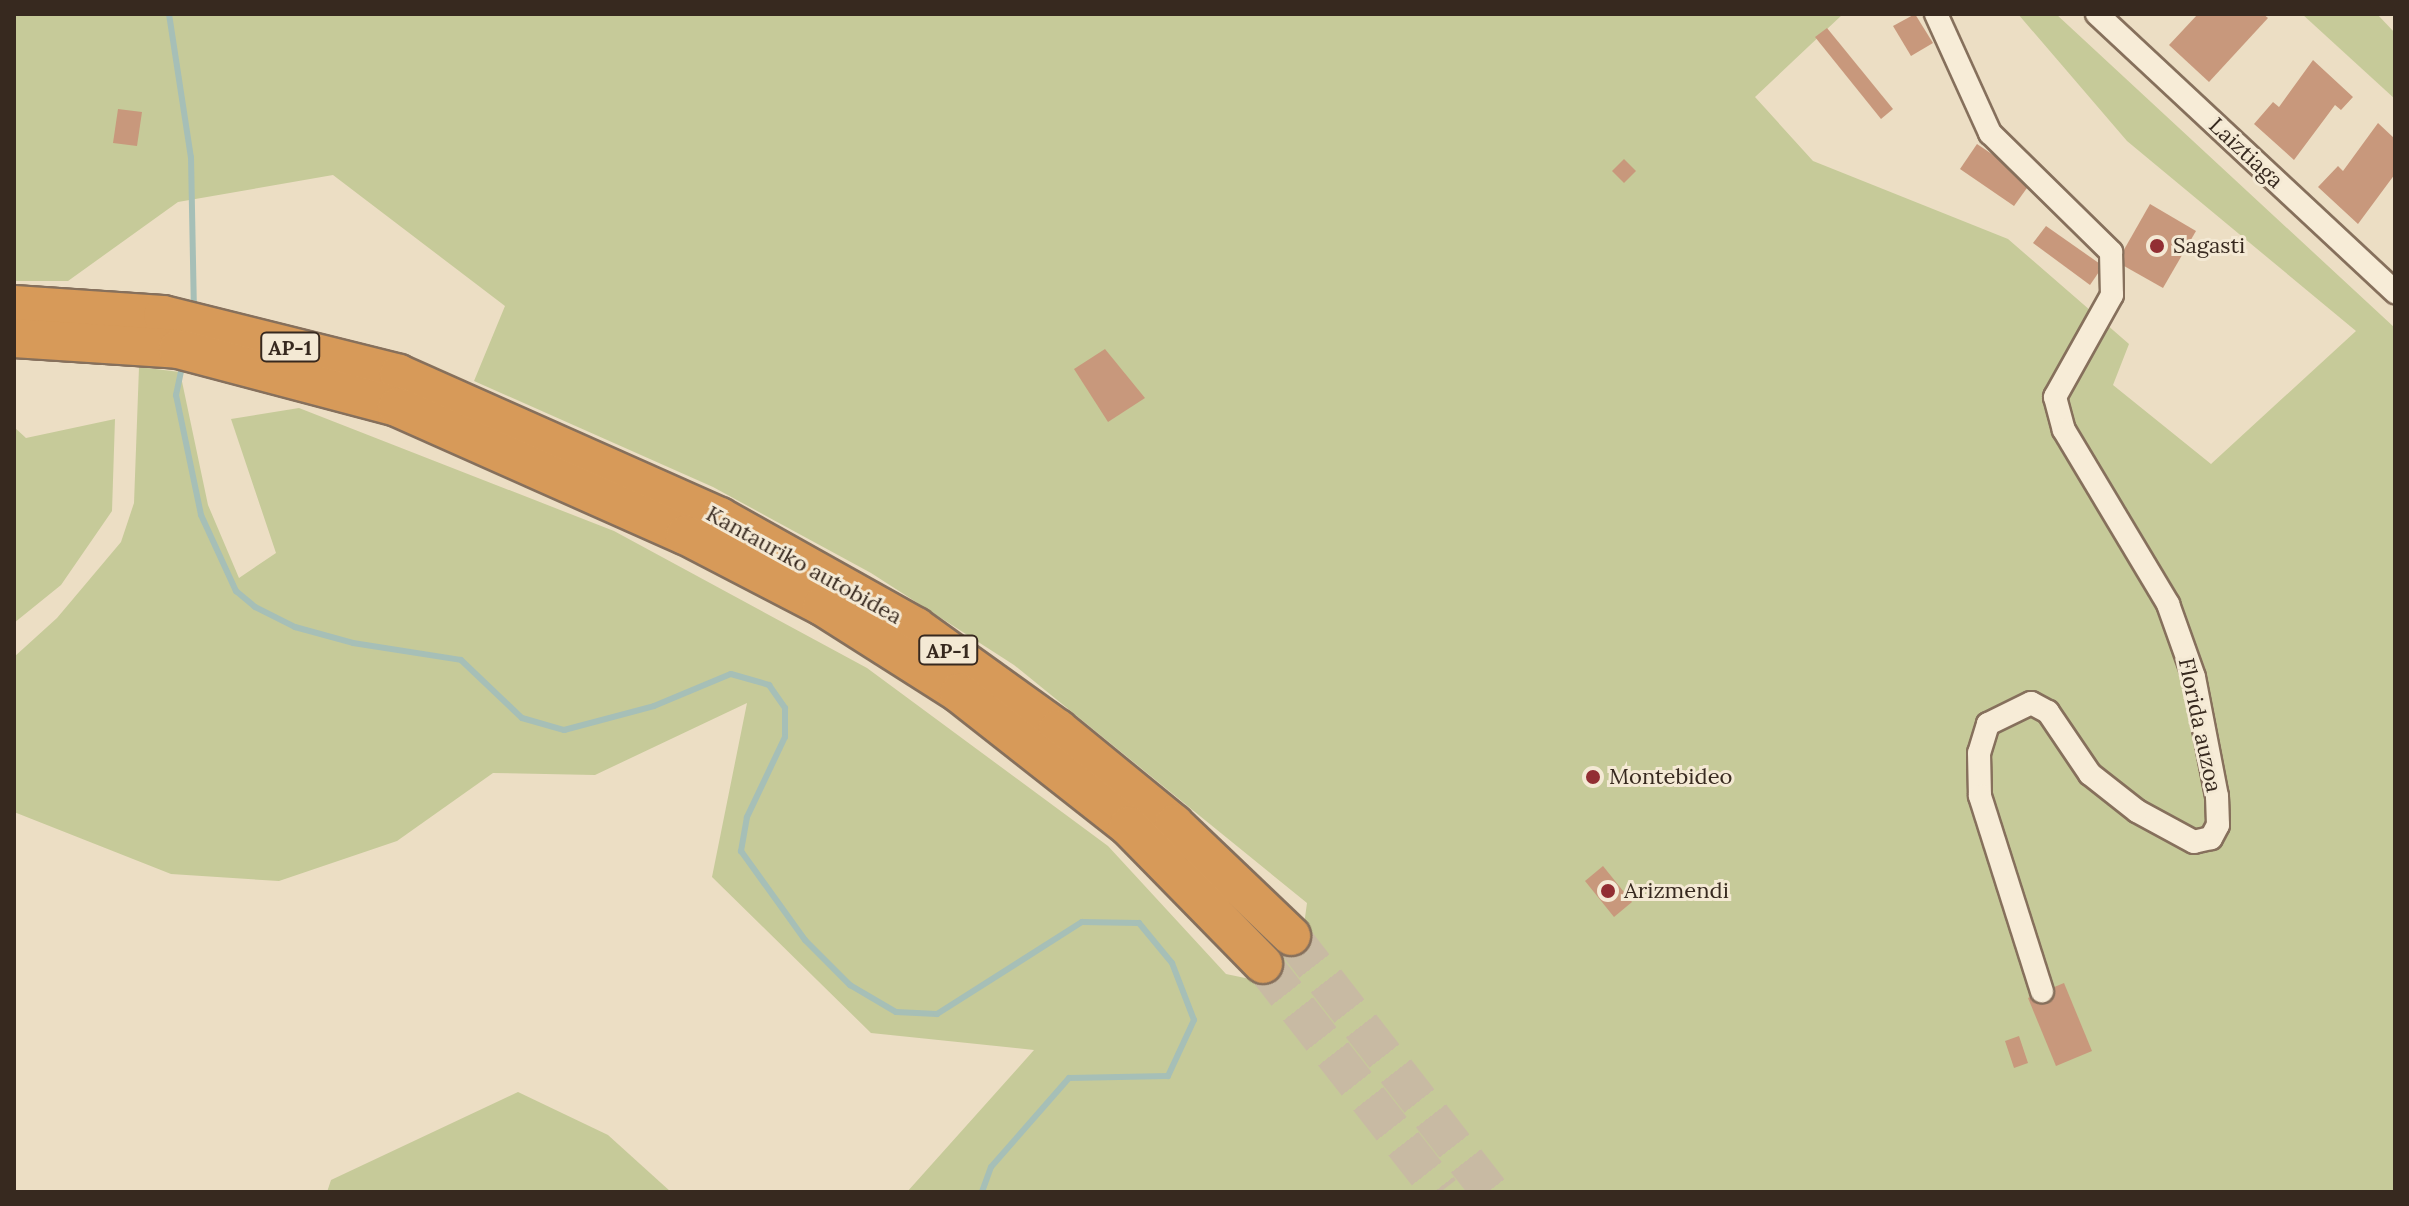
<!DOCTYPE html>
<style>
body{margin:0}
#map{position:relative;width:2409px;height:1206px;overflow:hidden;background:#ecdec4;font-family:Lora,serif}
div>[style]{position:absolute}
.green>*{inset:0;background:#c6ca99}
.stream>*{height:6px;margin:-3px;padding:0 3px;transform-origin:3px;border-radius:3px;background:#a6bfb7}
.building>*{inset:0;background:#c8987c}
.highway-tunnel>*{height:38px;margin-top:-19px;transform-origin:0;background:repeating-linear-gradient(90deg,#c8baa3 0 38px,transparent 0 57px)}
.roads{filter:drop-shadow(2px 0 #86705c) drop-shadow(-2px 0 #86705c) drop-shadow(0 2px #86705c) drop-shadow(0 -2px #86705c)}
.street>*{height:22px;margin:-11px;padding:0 11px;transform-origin:11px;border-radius:11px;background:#f7ecd7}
.highway>*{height:38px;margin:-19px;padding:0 19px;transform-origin:19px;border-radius:19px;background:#d79a59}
.dots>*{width:22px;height:22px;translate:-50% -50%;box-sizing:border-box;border:4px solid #f4e9d4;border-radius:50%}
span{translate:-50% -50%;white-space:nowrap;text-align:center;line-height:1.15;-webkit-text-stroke:6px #f4e9d4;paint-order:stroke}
.shield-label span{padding:2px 6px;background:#f4e9d4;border:2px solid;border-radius:6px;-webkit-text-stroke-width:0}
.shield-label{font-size:20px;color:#37291f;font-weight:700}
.street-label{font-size:22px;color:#37291f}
.poi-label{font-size:22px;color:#37291f}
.left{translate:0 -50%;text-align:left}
.frame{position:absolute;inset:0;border:16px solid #37291f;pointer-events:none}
</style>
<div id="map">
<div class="green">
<div style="clip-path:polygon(14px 14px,1843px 14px,1755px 97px,1813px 161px,2008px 239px,2129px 344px,2113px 385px,2211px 464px,2356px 331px,2127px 141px,2018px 14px,2056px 14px,2395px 328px,2395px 1192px,907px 1192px,1034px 1050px,871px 1033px,712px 877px,747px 703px,595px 775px,493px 773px,397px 841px,279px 881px,171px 874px,14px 812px,14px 657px,57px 618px,121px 542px,134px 503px,139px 367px,180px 372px,208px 505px,239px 578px,276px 553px,231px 419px,299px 408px,614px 531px,867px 668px,1108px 846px,1226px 974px,1250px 979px,1303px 932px,1307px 903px,1014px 665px,871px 573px,713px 487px,474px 381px,505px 306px,333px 175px,178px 202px,68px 281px,14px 281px)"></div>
<div style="clip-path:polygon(2302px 14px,2377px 14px,2395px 33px,2395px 99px)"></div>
<div style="clip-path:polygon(115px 419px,112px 511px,61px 585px,14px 623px,14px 427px,26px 438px)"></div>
<div style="clip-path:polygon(518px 1092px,608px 1135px,671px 1192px,327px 1192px,331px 1180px)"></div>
</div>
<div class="stream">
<div style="left:169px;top:14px;width:145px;rotate:81.3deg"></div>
<div style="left:191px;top:157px;width:151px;rotate:88.9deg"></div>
<div style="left:183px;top:362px;width:34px;rotate:102deg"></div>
<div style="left:176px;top:395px;width:123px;rotate:78.2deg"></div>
<div style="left:201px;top:515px;width:84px;rotate:65.3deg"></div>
<div style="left:236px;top:591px;width:25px;rotate:40deg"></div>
<div style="left:255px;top:607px;width:45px;rotate:26.6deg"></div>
<div style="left:295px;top:627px;width:60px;rotate:15.4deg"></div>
<div style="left:353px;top:643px;width:109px;rotate:8.9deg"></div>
<div style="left:461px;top:660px;width:84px;rotate:43.6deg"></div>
<div style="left:522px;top:718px;width:44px;rotate:15.9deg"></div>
<div style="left:564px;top:730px;width:93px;rotate:-14.9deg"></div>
<div style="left:654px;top:706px;width:83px;rotate:-22.6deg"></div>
<div style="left:731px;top:674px;width:40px;rotate:16deg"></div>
<div style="left:769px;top:685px;width:28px;rotate:55deg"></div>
<div style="left:785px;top:708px;width:29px;rotate:90deg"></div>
<div style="left:785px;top:737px;width:89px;rotate:115.4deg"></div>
<div style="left:747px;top:817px;width:35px;rotate:100deg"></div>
<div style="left:741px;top:851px;width:110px;rotate:54.3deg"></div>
<div style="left:805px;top:940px;width:64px;rotate:45deg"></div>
<div style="left:850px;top:985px;width:53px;rotate:30.4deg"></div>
<div style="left:896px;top:1012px;width:41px;rotate:2.8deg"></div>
<div style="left:937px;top:1014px;width:172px;rotate:-32.4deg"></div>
<div style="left:1082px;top:922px;width:57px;rotate:1deg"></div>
<div style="left:1139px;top:923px;width:52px;rotate:50.5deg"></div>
<div style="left:1172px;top:963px;width:61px;rotate:68.9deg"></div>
<div style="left:1194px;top:1020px;width:62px;rotate:114.9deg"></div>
<div style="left:1168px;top:1076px;width:99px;rotate:178.8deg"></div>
<div style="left:1069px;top:1078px;width:118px;rotate:131.2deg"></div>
<div style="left:991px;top:1167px;width:27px;rotate:110deg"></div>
</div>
<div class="building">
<div style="clip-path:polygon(1915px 14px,1933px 43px,1911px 56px,1893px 26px)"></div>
<div style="clip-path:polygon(2198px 14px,2263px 14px,2268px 18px,2209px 82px,2169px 45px)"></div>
<div style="clip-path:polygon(1827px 28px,1893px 109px,1881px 119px,1815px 37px)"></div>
<div style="clip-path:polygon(2313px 60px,2353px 97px,2341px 110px,2335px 105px,2294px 160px,2254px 124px,2273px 102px,2279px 107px)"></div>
<div style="clip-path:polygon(118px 109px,142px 112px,137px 146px,113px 143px)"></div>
<div style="clip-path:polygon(2378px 123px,2395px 139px,2395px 174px,2358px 224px,2318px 187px,2338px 166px,2343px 171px)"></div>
<div style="clip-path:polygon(1977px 144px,2032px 181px,2014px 206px,1960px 169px)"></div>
<div style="clip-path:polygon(1624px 159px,1636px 171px,1624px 183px,1612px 171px)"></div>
<div style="clip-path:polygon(2150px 204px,2196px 231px,2163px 288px,2117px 262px)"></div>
<div style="clip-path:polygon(2046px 226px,2103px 266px,2090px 285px,2033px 243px)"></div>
<div style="clip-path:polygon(1105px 349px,1145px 398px,1108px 422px,1074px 369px)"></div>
<div style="clip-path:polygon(1603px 866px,1632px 902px,1614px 917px,1585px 881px)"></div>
<div style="clip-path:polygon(2064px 983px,2092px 1051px,2056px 1066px,2028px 998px)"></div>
<div style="clip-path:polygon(2019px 1036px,2028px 1063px,2014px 1068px,2005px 1041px)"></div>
</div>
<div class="highway-tunnel">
<div style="left:1291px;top:936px;width:324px;rotate:52.1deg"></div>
<div style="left:1263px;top:964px;width:289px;rotate:52deg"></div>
</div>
<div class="roads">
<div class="street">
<div style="left:1936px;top:14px;width:131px;rotate:65.6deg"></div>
<div style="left:1990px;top:133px;width:170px;rotate:44.5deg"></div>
<div style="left:2111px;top:252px;width:43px;rotate:88.7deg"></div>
<div style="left:2112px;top:295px;width:117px;rotate:119.2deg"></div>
<div style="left:2055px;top:397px;width:34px;rotate:75deg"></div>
<div style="left:2064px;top:430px;width:203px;rotate:59.1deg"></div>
<div style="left:2168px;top:604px;width:77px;rotate:70.4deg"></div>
<div style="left:2194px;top:677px;width:121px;rotate:79.1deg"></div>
<div style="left:2217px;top:796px;width:29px;rotate:88deg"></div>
<div style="left:2218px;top:825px;width:15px;rotate:118deg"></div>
<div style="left:2211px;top:838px;width:17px;rotate:167deg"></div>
<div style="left:2194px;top:842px;width:65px;rotate:-151.5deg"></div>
<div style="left:2137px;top:811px;width:60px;rotate:-141.8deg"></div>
<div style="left:2090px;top:774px;width:75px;rotate:-124.1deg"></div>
<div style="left:2048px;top:712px;width:19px;rotate:-152deg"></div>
<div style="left:2031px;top:703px;width:48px;rotate:154deg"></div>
<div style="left:1988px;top:724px;width:30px;rotate:107deg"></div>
<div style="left:1979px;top:753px;width:43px;rotate:88.7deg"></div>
<div style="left:1980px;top:796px;width:205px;rotate:72.4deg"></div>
<div style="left:2097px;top:14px;width:408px;rotate:43deg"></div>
</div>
<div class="highway">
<div style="left:14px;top:305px;width:149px;rotate:3.8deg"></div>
<div style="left:163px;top:315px;width:243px;rotate:14deg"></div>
<div style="left:399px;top:374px;width:351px;rotate:24deg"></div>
<div style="left:720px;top:517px;width:225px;rotate:29.3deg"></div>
<div style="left:916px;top:627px;width:175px;rotate:35.7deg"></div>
<div style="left:1058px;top:729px;width:150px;rotate:39.3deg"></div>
<div style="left:1174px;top:824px;width:162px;rotate:43.7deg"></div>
<div style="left:14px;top:338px;width:164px;rotate:3.8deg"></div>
<div style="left:178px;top:349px;width:227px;rotate:14.8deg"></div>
<div style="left:397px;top:407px;width:315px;rotate:24deg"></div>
<div style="left:685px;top:535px;width:154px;rotate:27.4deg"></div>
<div style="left:822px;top:606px;width:162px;rotate:32.4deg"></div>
<div style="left:959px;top:693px;width:215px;rotate:38.2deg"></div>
<div style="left:1128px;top:826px;width:193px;rotate:45.6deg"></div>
</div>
</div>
<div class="dots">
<div style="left:2157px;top:246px;background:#922e33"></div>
<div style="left:1593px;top:777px;background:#922e33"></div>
<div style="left:1608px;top:891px;background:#922e33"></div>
</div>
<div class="shield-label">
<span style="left:290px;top:347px">AP-1</span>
<span style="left:948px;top:650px">AP-1</span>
</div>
<div class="street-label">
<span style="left:2246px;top:153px;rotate:43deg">Laiztiaga</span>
<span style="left:804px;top:565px;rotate:29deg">Kantauriko autobidea</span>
<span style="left:2200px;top:725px;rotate:78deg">Florida auzoa</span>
</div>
<div class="poi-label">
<span class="left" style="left:2173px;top:246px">Sagasti</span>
<span class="left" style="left:1609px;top:777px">Montebideo</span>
<span class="left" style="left:1624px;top:891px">Arizmendi</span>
</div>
<div class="frame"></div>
</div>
